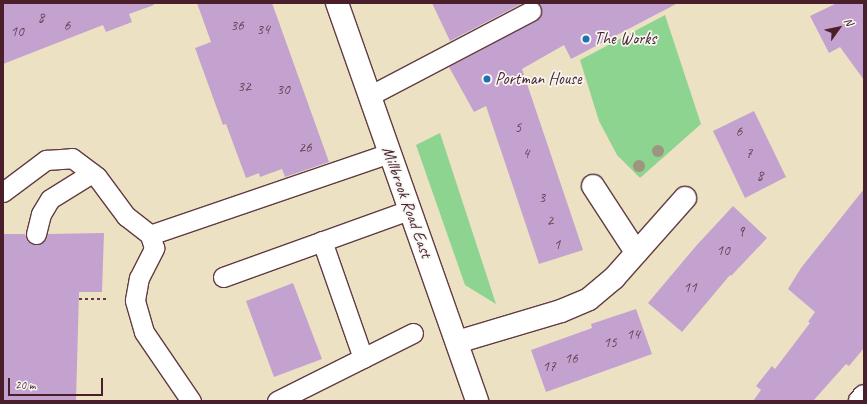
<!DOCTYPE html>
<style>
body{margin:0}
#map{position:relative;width:867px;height:404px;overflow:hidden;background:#ece1c3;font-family:Caveat,sans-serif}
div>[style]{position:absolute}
.green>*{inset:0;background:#8dd490}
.building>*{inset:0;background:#c4a2d0}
.path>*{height:2.5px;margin-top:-1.25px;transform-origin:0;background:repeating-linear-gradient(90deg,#623c42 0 3px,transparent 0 6px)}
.roads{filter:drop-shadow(1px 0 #623c42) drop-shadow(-1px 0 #623c42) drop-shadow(0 1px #623c42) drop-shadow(0 -1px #623c42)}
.lane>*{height:19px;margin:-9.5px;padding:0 9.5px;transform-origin:9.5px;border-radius:9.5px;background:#fff}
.street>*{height:22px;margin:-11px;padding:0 11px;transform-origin:11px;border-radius:11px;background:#fff}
.trees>*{width:12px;height:12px;margin:-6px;border-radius:50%;background:#9e9480}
.dots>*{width:11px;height:11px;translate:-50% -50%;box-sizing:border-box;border:2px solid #f6f6f2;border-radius:50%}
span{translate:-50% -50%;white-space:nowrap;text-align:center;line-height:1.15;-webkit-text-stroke:3.5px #f6f6f2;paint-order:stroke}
.number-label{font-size:15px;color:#684054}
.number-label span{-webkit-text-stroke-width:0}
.poi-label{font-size:17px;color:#4a1f2b}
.left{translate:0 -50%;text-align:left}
.street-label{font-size:17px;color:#4a1f2b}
.frame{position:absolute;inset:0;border:4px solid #4a1f2b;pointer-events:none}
.north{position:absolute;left:819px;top:8px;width:40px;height:40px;-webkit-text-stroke:3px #f6f6f2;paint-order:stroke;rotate:57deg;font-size:11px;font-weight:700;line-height:16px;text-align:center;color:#4a1f2b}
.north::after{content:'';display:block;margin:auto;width:14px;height:18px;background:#4a1f2b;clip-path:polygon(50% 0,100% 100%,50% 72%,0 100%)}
.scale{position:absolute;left:8px;top:378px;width:95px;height:18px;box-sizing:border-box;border:2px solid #4a1f2b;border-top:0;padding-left:5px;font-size:12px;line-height:14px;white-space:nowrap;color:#4a1f2b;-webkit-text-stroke:3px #f6f6f2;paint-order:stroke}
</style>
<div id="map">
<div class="green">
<div style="clip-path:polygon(665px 15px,701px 124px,640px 178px,617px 155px,599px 121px,580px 60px)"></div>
<div style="clip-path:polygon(440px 133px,496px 304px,465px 285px,416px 145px)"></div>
</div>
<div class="building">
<div style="clip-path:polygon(3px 3px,153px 3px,154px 5px,129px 14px,132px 22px,106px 32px,103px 25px,3px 64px)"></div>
<div style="clip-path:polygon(197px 3px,272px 3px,329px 162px,285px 177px,282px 169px,260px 177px,259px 173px,246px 178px,226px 124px,223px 125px,195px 48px,211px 42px)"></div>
<div style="clip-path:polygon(432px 3px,523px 3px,450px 41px)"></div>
<div style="clip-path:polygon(538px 3px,678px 3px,571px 59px,564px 45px,522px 69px,583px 250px,539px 264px,486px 106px,474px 112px,449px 67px,536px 21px,542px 12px)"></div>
<div style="clip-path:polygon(837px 3px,864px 3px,864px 80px,840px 47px,829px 53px,810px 16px)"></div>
<div style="clip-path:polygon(754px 111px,786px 177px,745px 198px,713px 131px)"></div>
<div style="clip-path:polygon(864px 189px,864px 348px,849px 366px,846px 364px,813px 401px,753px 401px,761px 390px,756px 386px,772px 366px,775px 369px,810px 323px,808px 322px,815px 312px,788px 289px,801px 268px)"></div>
<div style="clip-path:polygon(733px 206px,767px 238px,731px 276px,730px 275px,682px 332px,648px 303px,696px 246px)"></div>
<div style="clip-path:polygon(104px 233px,102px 292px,79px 292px,76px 401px,3px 401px,3px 234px,25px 234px,28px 242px,34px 245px,44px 242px,47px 234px)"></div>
<div style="clip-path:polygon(293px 283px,322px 359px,274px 377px,246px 301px)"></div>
<div style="clip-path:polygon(636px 309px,652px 354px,546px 392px,531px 350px,592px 328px,591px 324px)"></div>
</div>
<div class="path">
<div style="left:79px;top:299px;width:30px"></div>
</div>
<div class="roads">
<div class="lane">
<div style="left:369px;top:96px;width:183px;rotate:-27.7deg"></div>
<div style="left:3px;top:192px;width:54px;rotate:-36.7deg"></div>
<div style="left:46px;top:160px;width:26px;rotate:-4deg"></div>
<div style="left:72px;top:158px;width:31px;rotate:37deg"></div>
<div style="left:97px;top:177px;width:49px;rotate:53.4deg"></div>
<div style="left:126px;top:216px;width:31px;rotate:38deg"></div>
<div style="left:36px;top:234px;width:21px;rotate:-76deg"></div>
<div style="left:41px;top:214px;width:17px;rotate:-59deg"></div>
<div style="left:50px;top:199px;width:49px;rotate:-31.8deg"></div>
<div style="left:322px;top:241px;width:124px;rotate:70.7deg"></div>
<div style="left:223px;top:277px;width:198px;rotate:-19.8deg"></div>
<div style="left:191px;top:401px;width:83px;rotate:-124.3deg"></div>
<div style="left:144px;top:332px;width:33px;rotate:-106deg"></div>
<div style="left:135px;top:300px;width:22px;rotate:-80deg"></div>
<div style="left:139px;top:278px;width:34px;rotate:-63deg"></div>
<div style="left:154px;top:248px;width:14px;rotate:-107deg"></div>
<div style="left:150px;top:235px;width:253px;rotate:-18.9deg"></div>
<div style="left:277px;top:401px;width:152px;rotate:-26.6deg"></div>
</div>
<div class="street">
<div style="left:337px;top:3px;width:422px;rotate:70.6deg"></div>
<div style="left:593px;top:186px;width:79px;rotate:56.9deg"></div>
<div style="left:457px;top:342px;width:109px;rotate:-16.6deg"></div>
<div style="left:561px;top:311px;width:30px;rotate:-23deg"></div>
<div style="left:589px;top:299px;width:33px;rotate:-40deg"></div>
<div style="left:614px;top:278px;width:107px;rotate:-48.4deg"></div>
<div style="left:860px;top:401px;width:6px;rotate:-51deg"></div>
</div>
</div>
<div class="trees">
<div style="left:658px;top:151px"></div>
<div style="left:639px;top:166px"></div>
</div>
<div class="dots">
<div style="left:586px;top:39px;background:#1f6fb2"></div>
<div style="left:487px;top:79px;background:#1f6fb2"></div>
</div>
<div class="number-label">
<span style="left:41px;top:18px">8</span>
<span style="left:67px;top:26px">6</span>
<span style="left:237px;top:26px">36</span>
<span style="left:263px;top:30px">34</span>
<span style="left:17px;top:32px">10</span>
<span style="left:244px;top:87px">32</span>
<span style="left:283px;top:90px">30</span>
<span style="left:518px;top:128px">5</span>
<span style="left:739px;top:132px">6</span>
<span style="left:305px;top:148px">26</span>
<span style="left:526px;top:154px">4</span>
<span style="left:749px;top:154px">7</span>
<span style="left:760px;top:176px">8</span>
<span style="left:542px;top:198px">3</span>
<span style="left:550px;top:221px">2</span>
<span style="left:741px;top:232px">9</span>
<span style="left:557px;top:245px">1</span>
<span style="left:723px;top:251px">10</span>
<span style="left:690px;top:288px">11</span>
<span style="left:633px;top:335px">14</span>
<span style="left:610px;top:343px">15</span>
<span style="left:571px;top:359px">16</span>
<span style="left:549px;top:367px">17</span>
</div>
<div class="poi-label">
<span class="left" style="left:594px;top:39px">The Works</span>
<span class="left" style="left:495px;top:79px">Portman House</span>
</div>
<div class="street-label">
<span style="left:407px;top:202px;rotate:70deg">Millbrook Road East</span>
</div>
<div class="frame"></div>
<div class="north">N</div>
<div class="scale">20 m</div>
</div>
